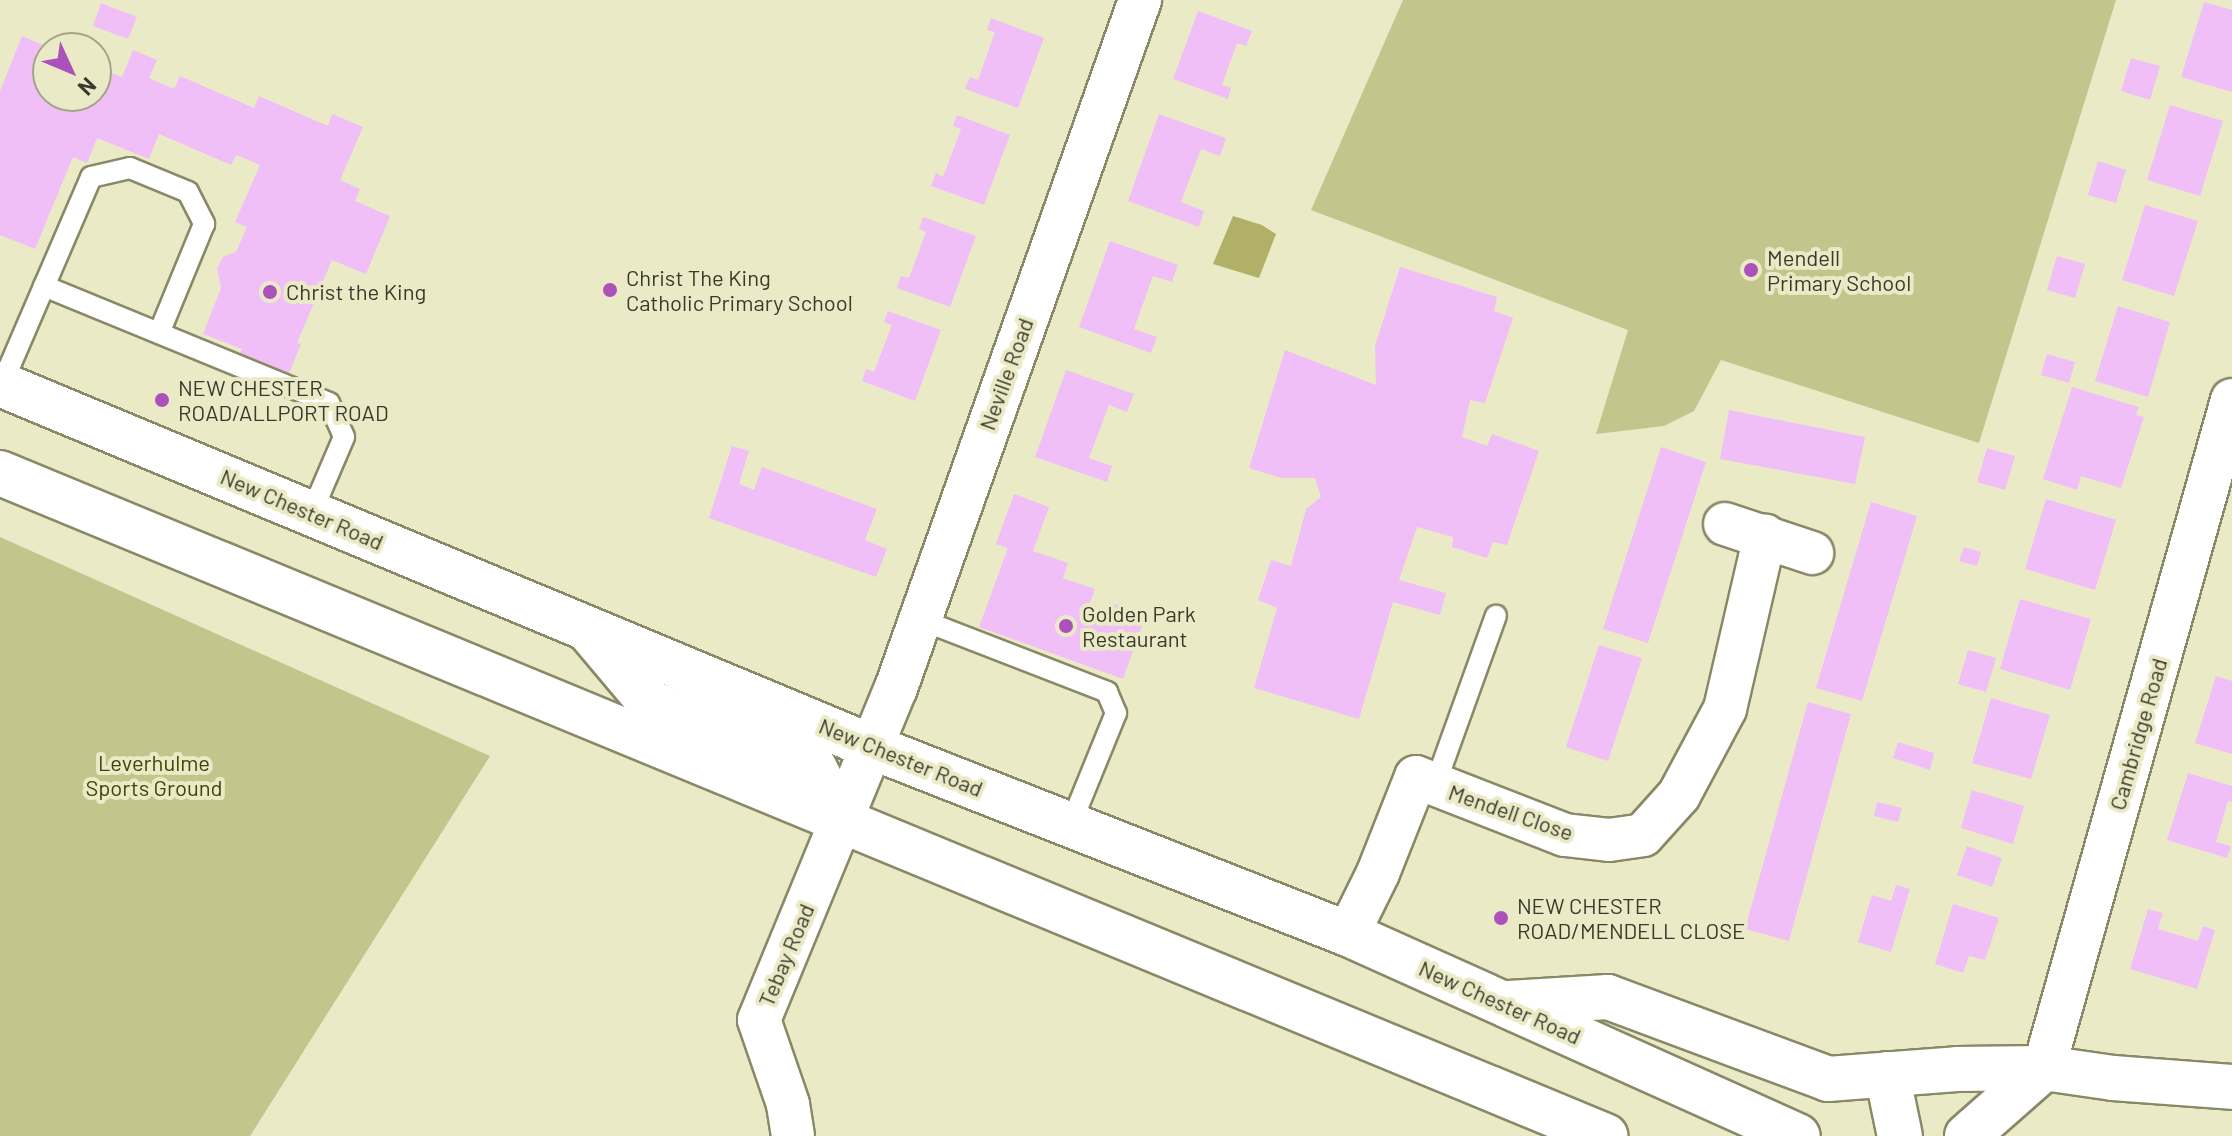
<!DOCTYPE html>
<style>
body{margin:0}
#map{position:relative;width:2232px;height:1136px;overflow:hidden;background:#eaebc6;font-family:Barlow,sans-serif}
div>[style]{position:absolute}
.green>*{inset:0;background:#c4c48d}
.water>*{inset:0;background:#b0b068}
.building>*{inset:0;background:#f0bff8}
.roads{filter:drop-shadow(2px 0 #898967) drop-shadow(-2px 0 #898967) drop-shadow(0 2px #898967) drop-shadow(0 -2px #898967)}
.lane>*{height:20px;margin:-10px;padding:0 10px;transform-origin:10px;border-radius:10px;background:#fff}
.street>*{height:42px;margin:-21px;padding:0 21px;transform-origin:21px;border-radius:21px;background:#fff}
.secondary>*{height:44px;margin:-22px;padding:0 22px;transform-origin:22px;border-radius:22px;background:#fff}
.highway>*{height:44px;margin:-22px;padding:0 22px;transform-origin:22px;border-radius:22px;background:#fff}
.dots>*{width:22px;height:22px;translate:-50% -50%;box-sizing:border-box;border:4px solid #eaebc6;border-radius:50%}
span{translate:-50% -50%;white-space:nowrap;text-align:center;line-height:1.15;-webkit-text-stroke:8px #eaebc6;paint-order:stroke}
.poi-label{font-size:22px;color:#3a3a2c}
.left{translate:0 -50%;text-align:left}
.street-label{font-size:22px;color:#3a3a2c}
.park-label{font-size:22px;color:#454309}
.north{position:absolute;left:32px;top:32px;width:80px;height:80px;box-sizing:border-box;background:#eaebc6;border:2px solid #a4a488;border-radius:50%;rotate:134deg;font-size:22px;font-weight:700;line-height:32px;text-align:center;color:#3a3a2c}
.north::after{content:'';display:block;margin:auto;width:28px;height:36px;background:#ac50bb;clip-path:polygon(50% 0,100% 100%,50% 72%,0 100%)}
</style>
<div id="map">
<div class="green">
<div style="clip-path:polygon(1403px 0,2116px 0,1979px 443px,1721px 360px,1694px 411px,1664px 426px,1596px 434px,1628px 330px,1311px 210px)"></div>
<div style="clip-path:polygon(0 537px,490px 756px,250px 1136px,0 1136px)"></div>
</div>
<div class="water">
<div style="clip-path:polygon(1233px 216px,1262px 225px,1276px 234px,1259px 278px,1213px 264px)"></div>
</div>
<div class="building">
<div style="clip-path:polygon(2204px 2px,2232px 10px,2232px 92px,2181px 77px)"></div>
<div style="clip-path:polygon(101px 3px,137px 17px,128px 39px,93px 26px)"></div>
<div style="clip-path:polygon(1198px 11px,1252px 31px,1246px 46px,1237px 43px,1222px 85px,1231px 88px,1228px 99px,1173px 79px)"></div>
<div style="clip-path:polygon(991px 18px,1044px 38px,1018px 108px,965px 89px,970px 77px,978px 80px,995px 32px,987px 30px)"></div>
<div style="clip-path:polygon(22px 36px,48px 47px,48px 96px,96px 96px,96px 66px,122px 77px,133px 50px,157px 60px,149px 78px,174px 89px,180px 76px,254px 108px,259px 96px,328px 126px,332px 114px,363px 127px,340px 180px,360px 189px,355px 201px,390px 216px,366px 274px,332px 260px,297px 343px,301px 344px,288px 376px,238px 357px,242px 349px,203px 334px,221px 288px,217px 269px,223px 257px,236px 252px,247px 227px,235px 222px,260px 165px,236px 155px,231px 165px,159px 134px,149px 159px,97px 138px,87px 163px,73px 157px,35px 249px,0 235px,0 91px)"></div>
<div style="clip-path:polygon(2131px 58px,2160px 66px,2150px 100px,2121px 91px)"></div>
<div style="clip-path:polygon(2170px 105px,2223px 121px,2200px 196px,2147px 180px)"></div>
<div style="clip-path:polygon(1159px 114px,1226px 138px,1220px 156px,1201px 149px,1181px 202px,1204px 211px,1199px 227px,1128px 201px)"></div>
<div style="clip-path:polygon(957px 115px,1010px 135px,984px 205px,931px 186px,936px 173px,943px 177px,961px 129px,953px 126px)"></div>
<div style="clip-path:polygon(2098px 161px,2126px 170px,2116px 203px,2088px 195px)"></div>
<div style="clip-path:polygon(2145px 205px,2198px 221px,2174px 296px,2122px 280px)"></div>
<div style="clip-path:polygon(923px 217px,976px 236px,950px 307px,897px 288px,901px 276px,909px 278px,926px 232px,919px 229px)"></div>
<div style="clip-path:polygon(1110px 241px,1178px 265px,1172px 282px,1153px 276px,1134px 329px,1157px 337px,1151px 353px,1079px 327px)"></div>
<div style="clip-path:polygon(2057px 256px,2085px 264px,2075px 298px,2047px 290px)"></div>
<div style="clip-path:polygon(1400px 267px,1497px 297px,1494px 311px,1513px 318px,1485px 403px,1470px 400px,1462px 437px,1487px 446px,1492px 434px,1539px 451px,1507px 545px,1493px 542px,1487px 558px,1452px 547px,1453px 537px,1417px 527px,1399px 580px,1446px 593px,1440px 615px,1393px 602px,1359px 719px,1254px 688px,1277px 608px,1258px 600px,1271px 560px,1291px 566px,1306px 509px,1321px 497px,1315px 478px,1281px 478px,1249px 468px,1285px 350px,1376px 385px,1375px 346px)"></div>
<div style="clip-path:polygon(2118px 306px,2170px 322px,2148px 397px,2095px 381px)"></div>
<div style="clip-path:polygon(888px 311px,941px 330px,915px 401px,862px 381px,866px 369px,874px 372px,892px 325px,884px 322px)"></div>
<div style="clip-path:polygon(2047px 354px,2075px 362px,2069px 383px,2041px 375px)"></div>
<div style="clip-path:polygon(1066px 370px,1134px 394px,1127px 412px,1109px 405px,1089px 458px,1112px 466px,1107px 482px,1035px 457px)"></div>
<div style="clip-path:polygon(2072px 387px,2139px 407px,2136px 415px,2144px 417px,2121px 488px,2081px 476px,2077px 490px,2043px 479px)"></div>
<div style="clip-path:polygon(1729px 410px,1865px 437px,1855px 484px,1720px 459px)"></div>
<div style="clip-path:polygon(732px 446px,749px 451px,739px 484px,754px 490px,762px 467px,877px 509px,865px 540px,887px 549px,876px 577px,709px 518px)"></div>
<div style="clip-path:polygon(1661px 447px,1706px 462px,1648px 643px,1603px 629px)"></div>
<div style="clip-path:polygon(1987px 448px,2015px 456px,2005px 490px,1977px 482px)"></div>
<div style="clip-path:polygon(1014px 494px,1049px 507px,1033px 551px,1068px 563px,1063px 578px,1095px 589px,1086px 614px,1102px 619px,1109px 602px,1146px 615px,1123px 679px,979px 627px,1008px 548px,996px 544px)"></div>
<div style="clip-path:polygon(2046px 499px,2116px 520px,2095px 590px,2025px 569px)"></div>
<div style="clip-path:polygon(1871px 502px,1917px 516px,1862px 701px,1816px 688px)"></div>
<div style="clip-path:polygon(1964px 547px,1981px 552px,1977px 566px,1959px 561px)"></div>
<div style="clip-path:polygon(2020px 599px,2091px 619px,2070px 690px,2000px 669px)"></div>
<div style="clip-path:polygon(1599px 645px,1642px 658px,1608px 761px,1566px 747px)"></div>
<div style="clip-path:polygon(1968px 650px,1996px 658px,1986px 692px,1958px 684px)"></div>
<div style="clip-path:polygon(2216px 676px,2232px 681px,2232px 754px,2195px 743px)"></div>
<div style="clip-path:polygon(1991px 698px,2050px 715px,2031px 779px,1972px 763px)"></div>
<div style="clip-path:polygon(1808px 702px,1851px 714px,1789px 941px,1745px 929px)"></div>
<div style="clip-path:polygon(1898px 742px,1934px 753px,1930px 770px,1893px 758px)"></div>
<div style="clip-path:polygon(2188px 773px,2232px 786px,2232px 802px,2228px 801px,2216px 842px,2231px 846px,2227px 858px,2167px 840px)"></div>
<div style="clip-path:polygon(1972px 790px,2024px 806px,2013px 844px,1961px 828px)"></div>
<div style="clip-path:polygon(1877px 802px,1902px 808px,1898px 822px,1874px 816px)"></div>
<div style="clip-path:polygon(1967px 846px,2002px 858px,1992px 887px,1957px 875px)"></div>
<div style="clip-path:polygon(1896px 885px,1910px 889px,1891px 952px,1858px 942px,1872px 895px,1891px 901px)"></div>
<div style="clip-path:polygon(1953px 904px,1999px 918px,1985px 960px,1969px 956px,1963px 973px,1935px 964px)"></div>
<div style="clip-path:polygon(2148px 909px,2163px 913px,2158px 929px,2198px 941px,2203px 926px,2215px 930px,2197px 989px,2130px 969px)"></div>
</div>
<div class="roads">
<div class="lane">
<div style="left:44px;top:286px;width:308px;rotate:22.3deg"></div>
<div style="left:329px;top:403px;width:37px;rotate:66deg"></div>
<div style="left:344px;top:437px;width:84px;rotate:113.2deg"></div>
<div style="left:2px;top:384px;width:225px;rotate:-66.7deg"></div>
<div style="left:91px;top:177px;width:40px;rotate:-13deg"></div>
<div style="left:130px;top:168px;width:63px;rotate:22.5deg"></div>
<div style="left:188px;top:192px;width:36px;rotate:63deg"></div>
<div style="left:204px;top:224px;width:118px;rotate:112.4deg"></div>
<div style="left:919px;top:619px;width:202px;rotate:21.2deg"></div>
<div style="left:1107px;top:692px;width:23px;rotate:67deg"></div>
<div style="left:1116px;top:713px;width:119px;rotate:112.2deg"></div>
<div style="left:1435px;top:785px;width:180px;rotate:-70.2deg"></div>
</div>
<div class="street">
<div style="left:1725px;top:524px;width:92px;rotate:18.4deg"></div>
<div style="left:1348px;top:934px;width:68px;rotate:-63.8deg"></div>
<div style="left:1378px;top:873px;width:103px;rotate:-68.4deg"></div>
<div style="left:1416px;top:777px;width:160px;rotate:21.3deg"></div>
<div style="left:1565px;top:835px;width:44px;rotate:6.5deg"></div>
<div style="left:1609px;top:840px;width:34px;rotate:-8deg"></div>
<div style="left:1643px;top:835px;width:54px;rotate:-48deg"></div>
<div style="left:1679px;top:795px;width:98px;rotate:-61.9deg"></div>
<div style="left:1725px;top:709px;width:178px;rotate:-77deg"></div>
<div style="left:2044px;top:1068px;width:694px;rotate:-74.28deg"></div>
<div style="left:793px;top:1136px;width:32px;rotate:-99deg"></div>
<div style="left:788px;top:1104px;width:89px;rotate:-109deg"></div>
<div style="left:759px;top:1020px;width:359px;rotate:-67.6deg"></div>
<div style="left:896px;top:688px;width:730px;rotate:-70.47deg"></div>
</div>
<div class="secondary">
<div style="left:1967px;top:1136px;width:103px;rotate:-41.4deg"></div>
<div style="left:2044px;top:1068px;width:70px;rotate:8.2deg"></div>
<div style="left:2113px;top:1078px;width:119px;rotate:4.3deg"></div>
</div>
<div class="highway">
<div style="left:0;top:384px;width:945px;rotate:22.6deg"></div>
<div style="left:872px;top:747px;width:511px;rotate:21.45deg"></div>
<div style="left:1348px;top:934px;width:493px;rotate:24.2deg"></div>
<div style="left:0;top:473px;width:1737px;rotate:22.44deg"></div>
<div style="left:591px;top:633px;width:90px;rotate:50deg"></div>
<div style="left:649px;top:702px;width:177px;rotate:21.5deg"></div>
<div style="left:814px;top:767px;width:62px;rotate:63deg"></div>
<div style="left:1509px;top:1003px;width:99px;rotate:-3.5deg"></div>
<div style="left:1608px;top:997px;width:235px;rotate:20.4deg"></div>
<div style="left:1828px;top:1079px;width:129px;rotate:-4.4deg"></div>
<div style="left:1957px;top:1069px;width:87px;rotate:-0.7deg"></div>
<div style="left:1887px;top:1074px;width:63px;rotate:78.2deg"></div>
</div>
</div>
<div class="dots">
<div style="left:1751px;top:270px;background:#ac50bb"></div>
<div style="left:610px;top:290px;background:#ac50bb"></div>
<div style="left:270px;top:292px;background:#ac50bb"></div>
<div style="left:162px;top:400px;background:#ac50bb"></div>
<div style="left:1066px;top:626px;background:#ac50bb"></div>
<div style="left:1501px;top:918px;background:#ac50bb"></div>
</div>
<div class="poi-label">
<span class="left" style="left:1767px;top:270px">Mendell<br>Primary School</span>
<span class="left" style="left:626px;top:290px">Christ The King<br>Catholic Primary School</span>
<span class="left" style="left:286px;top:292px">Christ the King</span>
<span class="left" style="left:178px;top:400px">NEW CHESTER<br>ROAD/ALLPORT ROAD</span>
<span class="left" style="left:1082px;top:626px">Golden Park<br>Restaurant</span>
<span class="left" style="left:1517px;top:918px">NEW CHESTER<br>ROAD/MENDELL CLOSE</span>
</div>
<div class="street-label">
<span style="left:1006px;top:374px;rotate:-70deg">Neville Road</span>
<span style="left:302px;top:509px;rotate:23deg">New Chester Road</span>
<span style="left:2138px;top:734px;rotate:-74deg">Cambridge Road</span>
<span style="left:901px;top:757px;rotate:22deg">New Chester Road</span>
<span style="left:1511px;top:812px;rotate:19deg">Mendell Close</span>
<span style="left:786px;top:955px;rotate:-67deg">Tebay Road</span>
<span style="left:1500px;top:1002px;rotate:24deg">New Chester Road</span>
</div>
<div class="park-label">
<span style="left:154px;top:775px">Leverhulme<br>Sports Ground</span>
</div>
<div class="north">N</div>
</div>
